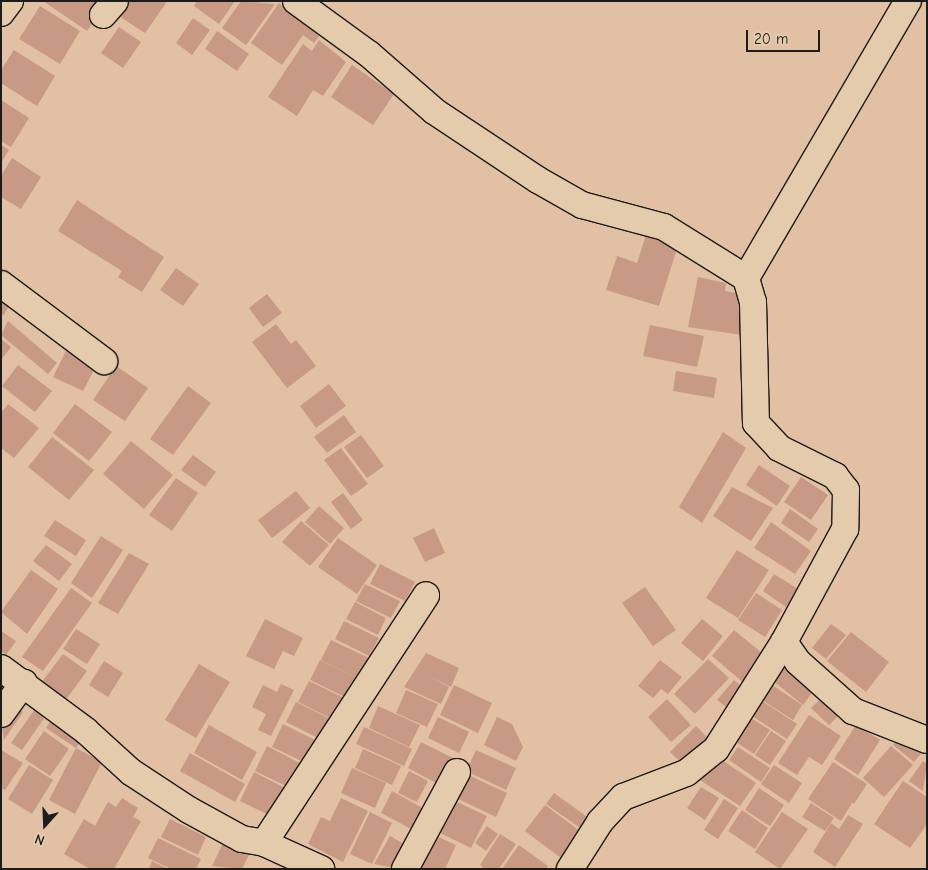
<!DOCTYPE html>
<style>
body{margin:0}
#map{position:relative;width:928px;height:870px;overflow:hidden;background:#e1c0a4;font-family:"Comic Neue",sans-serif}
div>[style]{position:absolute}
.building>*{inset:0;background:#c89984}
.roads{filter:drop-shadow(1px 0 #1c1c1c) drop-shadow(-1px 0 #1c1c1c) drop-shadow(0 1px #1c1c1c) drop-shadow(0 -1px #1c1c1c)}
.minor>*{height:26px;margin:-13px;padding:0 13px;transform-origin:13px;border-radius:13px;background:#e3cbac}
span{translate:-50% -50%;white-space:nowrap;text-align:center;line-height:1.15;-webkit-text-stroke:5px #e3cbac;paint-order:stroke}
.frame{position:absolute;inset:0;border:2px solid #1c1c1c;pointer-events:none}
.north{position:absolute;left:20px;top:800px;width:50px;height:50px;-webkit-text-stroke:4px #e3cbac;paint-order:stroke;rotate:200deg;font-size:14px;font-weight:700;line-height:20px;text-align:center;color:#1c1c1c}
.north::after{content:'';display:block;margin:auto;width:18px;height:22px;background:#1c1c1c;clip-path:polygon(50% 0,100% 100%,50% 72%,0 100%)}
.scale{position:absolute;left:746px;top:30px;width:74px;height:22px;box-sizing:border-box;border:2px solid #1c1c1c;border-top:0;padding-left:6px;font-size:15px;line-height:18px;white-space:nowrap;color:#1c1c1c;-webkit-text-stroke:4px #e3cbac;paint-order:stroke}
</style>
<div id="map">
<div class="building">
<div style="clip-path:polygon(43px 1px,106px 1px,107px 2px,87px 31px)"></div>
<div style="clip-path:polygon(121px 1px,164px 1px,166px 3px,145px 33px,113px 12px)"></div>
<div style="clip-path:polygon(197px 1px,235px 1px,219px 24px,194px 6px)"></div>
<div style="clip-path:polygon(241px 1px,275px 4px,246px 45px,222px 28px)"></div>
<div style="clip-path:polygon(279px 3px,319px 36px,314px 43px,303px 35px,282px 65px,251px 43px)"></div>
<div style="clip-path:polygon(40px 6px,80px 31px,60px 64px,19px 39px)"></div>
<div style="clip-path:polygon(193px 18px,210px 30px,192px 55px,176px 43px)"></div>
<div style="clip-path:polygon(119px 27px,141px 42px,123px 68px,101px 53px)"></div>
<div style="clip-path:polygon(217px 31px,249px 54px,237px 71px,205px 49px)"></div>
<div style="clip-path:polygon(319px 40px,346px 62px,323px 96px,313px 90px,297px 116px,268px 97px,303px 44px,312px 51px)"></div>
<div style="clip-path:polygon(14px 50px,55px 76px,37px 106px,1px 83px,1px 70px)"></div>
<div style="clip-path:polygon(352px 65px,394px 94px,373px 125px,331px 97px)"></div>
<div style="clip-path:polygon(1px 100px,29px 118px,11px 147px,1px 141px)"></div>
<div style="clip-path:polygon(1px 145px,9px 150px,1px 163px)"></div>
<div style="clip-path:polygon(12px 158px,41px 177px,21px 209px,1px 197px,1px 176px)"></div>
<div style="clip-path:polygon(77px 200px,164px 257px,142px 292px,118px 277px,122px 271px,58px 231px)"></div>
<div style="clip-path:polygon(646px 235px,678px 245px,659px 306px,606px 290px,617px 256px,637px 263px)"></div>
<div style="clip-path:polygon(176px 268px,199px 284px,183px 306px,160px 290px)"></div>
<div style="clip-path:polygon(698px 277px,726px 283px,725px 291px,750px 296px,742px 335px,688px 327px)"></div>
<div style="clip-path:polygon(1px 294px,12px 300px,4px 315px,1px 314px)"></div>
<div style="clip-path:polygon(267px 294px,282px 313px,263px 327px,249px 308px)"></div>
<div style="clip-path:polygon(8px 321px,57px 363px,48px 374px,1px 335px)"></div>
<div style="clip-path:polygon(276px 324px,291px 344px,296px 340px,316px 366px,287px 388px,252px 342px)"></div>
<div style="clip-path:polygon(650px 325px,704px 336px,697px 367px,643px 356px)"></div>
<div style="clip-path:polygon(1px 339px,11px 347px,1px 360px)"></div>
<div style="clip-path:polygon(67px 349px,97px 364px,83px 391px,53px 377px)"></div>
<div style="clip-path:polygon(18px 365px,52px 391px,35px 412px,2px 386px)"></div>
<div style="clip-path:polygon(116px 366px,148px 388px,125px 421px,93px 400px)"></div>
<div style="clip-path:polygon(676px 371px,717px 378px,714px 398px,673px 391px)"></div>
<div style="clip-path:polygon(329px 384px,346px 406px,316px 428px,300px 406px)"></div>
<div style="clip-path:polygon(188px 386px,211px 403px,173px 455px,150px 439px)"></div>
<div style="clip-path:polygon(8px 404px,39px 428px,14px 458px,1px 448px,1px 413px)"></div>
<div style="clip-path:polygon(75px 404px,112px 432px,89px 461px,53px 433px)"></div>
<div style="clip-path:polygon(344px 415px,356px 432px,327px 453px,314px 437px)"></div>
<div style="clip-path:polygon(723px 432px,746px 448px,702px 523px,679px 507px)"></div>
<div style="clip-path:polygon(361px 435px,384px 466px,367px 478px,344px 447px)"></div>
<div style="clip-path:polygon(52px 437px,94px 470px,69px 500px,28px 467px)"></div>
<div style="clip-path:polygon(131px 441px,173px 475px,144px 509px,103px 474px)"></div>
<div style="clip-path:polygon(341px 448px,368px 484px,351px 496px,324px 460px)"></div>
<div style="clip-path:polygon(193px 455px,216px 472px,205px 487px,181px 470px)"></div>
<div style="clip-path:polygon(759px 465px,790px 486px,777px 506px,746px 485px)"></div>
<div style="clip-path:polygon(801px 477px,828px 495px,811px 520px,784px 502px)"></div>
<div style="clip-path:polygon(176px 478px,198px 493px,172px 531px,149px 515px)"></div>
<div style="clip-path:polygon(732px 487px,773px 508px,751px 541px,713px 516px)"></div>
<div style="clip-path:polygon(296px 491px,310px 508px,272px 538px,258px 520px)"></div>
<div style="clip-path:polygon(343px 493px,363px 520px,351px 529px,331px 502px)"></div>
<div style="clip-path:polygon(319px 506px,344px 528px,330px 544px,305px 522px)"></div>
<div style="clip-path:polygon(790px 509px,818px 529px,809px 542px,781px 523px)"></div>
<div style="clip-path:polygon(55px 520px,86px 540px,76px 556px,44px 536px)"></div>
<div style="clip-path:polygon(301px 521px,329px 545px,310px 566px,282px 542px)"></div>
<div style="clip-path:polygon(771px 522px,811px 551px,795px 574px,754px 548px)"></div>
<div style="clip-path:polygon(434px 528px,445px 553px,425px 562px,413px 538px)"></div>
<div style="clip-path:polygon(101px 536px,123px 550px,92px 598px,71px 583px)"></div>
<div style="clip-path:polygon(338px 538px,377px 565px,357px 594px,318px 567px)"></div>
<div style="clip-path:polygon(46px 545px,72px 564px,59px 581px,33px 561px)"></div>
<div style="clip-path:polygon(737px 550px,769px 570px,738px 618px,706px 598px)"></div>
<div style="clip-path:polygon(129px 553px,149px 564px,118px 614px,98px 603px)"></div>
<div style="clip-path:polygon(380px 564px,415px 582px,405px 601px,370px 584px)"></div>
<div style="clip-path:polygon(31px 570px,58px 589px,27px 634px,1px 612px)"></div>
<div style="clip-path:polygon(774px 574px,798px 589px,786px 607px,763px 591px)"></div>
<div style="clip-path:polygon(365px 584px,400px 601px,391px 618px,356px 601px)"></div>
<div style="clip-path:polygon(645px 587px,676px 630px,653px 646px,622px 603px)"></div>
<div style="clip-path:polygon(71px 588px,92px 603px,43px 671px,22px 657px)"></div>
<div style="clip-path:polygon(756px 593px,782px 610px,765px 637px,738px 620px)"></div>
<div style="clip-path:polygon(355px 602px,386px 618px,378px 635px,346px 619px)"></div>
<div style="clip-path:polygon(265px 619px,303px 638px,294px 656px,283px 651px,274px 669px,246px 656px)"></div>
<div style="clip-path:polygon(702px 619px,723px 636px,703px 661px,681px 643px)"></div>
<div style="clip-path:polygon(344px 621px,379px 638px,369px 656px,335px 639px)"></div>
<div style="clip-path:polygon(831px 624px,846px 635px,826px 659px,812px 648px)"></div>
<div style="clip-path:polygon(76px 629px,100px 644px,87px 664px,63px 649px)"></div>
<div style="clip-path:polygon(734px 630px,768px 658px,745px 684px,712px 656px)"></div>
<div style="clip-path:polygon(1px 631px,16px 641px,6px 655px,1px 651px)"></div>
<div style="clip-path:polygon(851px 632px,889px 662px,866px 692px,827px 661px)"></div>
<div style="clip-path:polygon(331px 640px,371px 659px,361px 680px,321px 660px)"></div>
<div style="clip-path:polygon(426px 653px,459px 668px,451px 687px,428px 676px,449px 687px,441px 704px,404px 687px)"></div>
<div style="clip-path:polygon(63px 654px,87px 671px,65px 701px,41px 683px)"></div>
<div style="clip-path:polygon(708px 659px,729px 678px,695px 714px,674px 694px)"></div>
<div style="clip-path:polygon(320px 660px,361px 680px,351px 700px,310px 680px)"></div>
<div style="clip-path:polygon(660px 660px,682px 677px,668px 694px,661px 689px,653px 698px,638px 686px)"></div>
<div style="clip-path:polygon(104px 661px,123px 673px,108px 697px,89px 685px)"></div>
<div style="clip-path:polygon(199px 664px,230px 682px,196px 738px,165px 720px)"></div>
<div style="clip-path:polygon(784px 665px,815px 689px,803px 705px,772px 680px)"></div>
<div style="clip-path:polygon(734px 680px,747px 691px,731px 711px,717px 700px)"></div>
<div style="clip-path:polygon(309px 681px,346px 699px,336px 721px,298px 702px)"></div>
<div style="clip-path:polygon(766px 681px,802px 705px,793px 720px,756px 696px)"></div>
<div style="clip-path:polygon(281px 684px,294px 690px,271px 736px,258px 730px,266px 714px,252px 707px,263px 685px,277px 692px)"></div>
<div style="clip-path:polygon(454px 685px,492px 703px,478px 733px,440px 715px)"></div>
<div style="clip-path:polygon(406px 690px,438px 704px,427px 727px,396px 713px)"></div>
<div style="clip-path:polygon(825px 694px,843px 711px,829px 725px,811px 708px)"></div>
<div style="clip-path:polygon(667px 699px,691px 725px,671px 742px,648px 717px)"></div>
<div style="clip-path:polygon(759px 699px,797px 724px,787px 739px,749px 714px)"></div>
<div style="clip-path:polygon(296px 702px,332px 720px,322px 740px,286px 722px)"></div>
<div style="clip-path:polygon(12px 704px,23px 712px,4px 740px,1px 720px)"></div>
<div style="clip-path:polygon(378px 706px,420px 725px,409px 747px,369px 728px)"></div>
<div style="clip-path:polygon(35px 709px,45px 717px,22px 750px,11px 743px)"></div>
<div style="clip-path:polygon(809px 715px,841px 736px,822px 765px,809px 757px,797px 775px,778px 763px)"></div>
<div style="clip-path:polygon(54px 716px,84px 737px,76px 748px,46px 728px)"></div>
<div style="clip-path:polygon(438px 717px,469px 732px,459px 753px,428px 738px)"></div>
<div style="clip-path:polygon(497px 717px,512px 724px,523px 747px,516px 761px,484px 745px)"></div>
<div style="clip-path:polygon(749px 717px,770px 730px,754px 754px,733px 740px)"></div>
<div style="clip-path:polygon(283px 724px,319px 742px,308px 764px,272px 747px)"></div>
<div style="clip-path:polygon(209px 725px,257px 752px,242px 780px,194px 753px)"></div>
<div style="clip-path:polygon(856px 725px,880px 740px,858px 775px,834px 759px)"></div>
<div style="clip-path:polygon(696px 726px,713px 743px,687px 768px,670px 752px)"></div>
<div style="clip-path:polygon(364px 727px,412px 749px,404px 766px,356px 744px)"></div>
<div style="clip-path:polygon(44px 731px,69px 749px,50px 776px,25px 759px)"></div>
<div style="clip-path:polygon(771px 731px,786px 741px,770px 765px,755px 755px)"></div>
<div style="clip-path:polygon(903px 733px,924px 750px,914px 762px,893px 745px)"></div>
<div style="clip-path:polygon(421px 742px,453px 758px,440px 785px,408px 768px)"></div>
<div style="clip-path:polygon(267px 746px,300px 763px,288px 787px,255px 771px)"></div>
<div style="clip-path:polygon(891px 746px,913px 765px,884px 797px,863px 778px)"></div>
<div style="clip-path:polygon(738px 747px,770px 768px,761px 782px,729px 760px)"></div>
<div style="clip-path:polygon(76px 748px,102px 762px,75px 814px,49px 800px)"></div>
<div style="clip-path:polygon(363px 749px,401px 766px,392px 785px,355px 768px)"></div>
<div style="clip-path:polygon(1px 750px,23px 763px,5px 790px,1px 788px)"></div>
<div style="clip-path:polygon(476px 750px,516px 768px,506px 790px,466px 771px)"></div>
<div style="clip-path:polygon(190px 753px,245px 784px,235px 802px,180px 771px)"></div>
<div style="clip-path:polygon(716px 756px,756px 783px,740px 806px,700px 780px)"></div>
<div style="clip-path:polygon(923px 761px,927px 764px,923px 791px,909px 781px)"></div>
<div style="clip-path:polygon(833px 762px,867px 784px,854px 804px,838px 794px,852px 803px,841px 821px,808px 799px)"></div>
<div style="clip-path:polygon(29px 765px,53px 780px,32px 814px,8px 799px)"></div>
<div style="clip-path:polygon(774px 765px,802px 783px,789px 803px,761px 784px)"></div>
<div style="clip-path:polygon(352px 768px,386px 783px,375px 808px,341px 793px)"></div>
<div style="clip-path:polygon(409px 771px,428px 781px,417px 802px,398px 793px)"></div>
<div style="clip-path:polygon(254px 772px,287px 789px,273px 817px,240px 801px)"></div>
<div style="clip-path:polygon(464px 773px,507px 793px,496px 817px,452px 796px)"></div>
<div style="clip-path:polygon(903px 781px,927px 797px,927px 824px,910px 848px,874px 824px)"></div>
<div style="clip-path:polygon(701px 787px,719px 798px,705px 820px,687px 808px)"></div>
<div style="clip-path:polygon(759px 788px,784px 805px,770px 826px,745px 810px)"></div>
<div style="clip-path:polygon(392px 791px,428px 811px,417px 832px,381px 813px)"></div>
<div style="clip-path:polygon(554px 793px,590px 819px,583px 830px,546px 804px)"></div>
<div style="clip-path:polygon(122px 798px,138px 808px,133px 817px,141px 821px,114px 869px,90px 869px,64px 854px,84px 819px,95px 826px,108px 802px,116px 807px)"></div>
<div style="clip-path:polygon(341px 798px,368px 811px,343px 862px,308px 844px,321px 817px,330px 821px)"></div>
<div style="clip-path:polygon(724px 799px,738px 808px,718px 839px,704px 830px)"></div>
<div style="clip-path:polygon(455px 801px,487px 816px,471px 848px,440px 833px)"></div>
<div style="clip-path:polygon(811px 803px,834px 818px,825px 831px,802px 817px)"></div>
<div style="clip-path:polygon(545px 805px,581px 832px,561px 858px,525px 831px)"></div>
<div style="clip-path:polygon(742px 810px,768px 828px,755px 849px,728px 831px)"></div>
<div style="clip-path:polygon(370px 812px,392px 823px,372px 864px,350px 854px)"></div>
<div style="clip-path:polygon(782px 812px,808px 829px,780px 869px,755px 852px)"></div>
<div style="clip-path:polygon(848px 815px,863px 824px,835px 867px,813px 852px,831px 823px,839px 829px)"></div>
<div style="clip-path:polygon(170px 819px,206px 837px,198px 855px,161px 837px)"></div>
<div style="clip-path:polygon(487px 826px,498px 834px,486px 851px,475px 843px)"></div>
<div style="clip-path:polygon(228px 833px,254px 845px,242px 869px,212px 866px)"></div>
<div style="clip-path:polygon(500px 834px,516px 844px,499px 869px,485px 869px,480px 865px)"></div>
<div style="clip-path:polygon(434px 835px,456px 845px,445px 869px,418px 869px)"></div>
<div style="clip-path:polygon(390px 836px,411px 848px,399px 869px,374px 864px)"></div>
<div style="clip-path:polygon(158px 838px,201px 859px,196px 869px,171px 869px,148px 858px)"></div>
<div style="clip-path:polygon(519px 845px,548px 866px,546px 869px,502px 869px)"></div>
<div style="clip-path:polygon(152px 861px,168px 869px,149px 869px)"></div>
</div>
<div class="roads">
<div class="minor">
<div style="left:296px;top:1px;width:90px;rotate:36deg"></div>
<div style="left:369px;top:54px;width:86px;rotate:41.2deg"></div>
<div style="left:434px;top:111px;width:125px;rotate:33.6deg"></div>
<div style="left:538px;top:180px;width:51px;rotate:29.6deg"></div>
<div style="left:582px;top:205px;width:85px;rotate:15deg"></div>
<div style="left:664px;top:227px;width:97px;rotate:31.9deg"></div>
<div style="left:746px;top:278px;width:25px;rotate:74deg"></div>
<div style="left:753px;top:302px;width:121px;rotate:88.6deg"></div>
<div style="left:756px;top:423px;width:34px;rotate:47deg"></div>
<div style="left:779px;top:448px;width:63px;rotate:26.6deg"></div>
<div style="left:835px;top:476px;width:18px;rotate:52deg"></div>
<div style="left:846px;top:490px;width:39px;rotate:91deg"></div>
<div style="left:845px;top:529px;width:128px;rotate:118.4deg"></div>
<div style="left:784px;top:642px;width:127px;rotate:122.4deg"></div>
<div style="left:716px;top:749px;width:38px;rotate:141deg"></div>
<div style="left:686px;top:773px;width:67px;rotate:159.1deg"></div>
<div style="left:623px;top:797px;width:34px;rotate:133deg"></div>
<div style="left:600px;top:822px;width:56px;rotate:122.6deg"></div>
<div style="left:1px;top:13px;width:15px;rotate:-53deg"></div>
<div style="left:103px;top:15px;width:18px;rotate:-49deg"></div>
<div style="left:746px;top:278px;width:321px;rotate:-59.7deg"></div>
<div style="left:1px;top:284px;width:129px;rotate:36.8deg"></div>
<div style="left:784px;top:642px;width:24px;rotate:55deg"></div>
<div style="left:798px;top:662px;width:74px;rotate:41.7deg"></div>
<div style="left:853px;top:711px;width:79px;rotate:21.4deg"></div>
<div style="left:1px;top:668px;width:106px;rotate:36.5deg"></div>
<div style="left:86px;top:731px;width:61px;rotate:42.3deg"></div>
<div style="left:131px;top:772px;width:69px;rotate:33.2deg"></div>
<div style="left:189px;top:810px;width:60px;rotate:28.7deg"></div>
<div style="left:242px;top:839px;width:22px;rotate:10deg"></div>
<div style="left:264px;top:843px;width:63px;rotate:24.5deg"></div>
<div style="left:1px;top:714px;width:39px;rotate:-54deg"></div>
<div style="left:264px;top:843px;width:296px;rotate:-56.8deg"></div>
<div style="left:405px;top:869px;width:110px;rotate:-61.8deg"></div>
</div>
</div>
<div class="frame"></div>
<div class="north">N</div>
<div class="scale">20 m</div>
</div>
